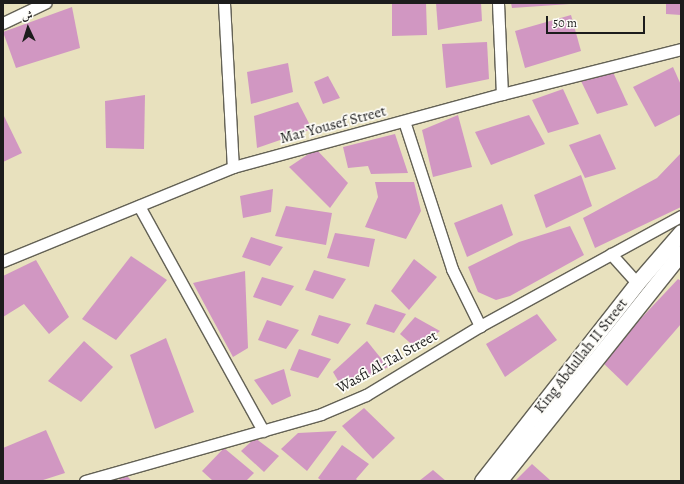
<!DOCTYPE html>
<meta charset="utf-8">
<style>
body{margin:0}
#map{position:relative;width:684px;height:484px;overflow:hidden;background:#e8e1be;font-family:Alegreya,Amiri,serif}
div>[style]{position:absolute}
.building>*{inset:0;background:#d197c2}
.roads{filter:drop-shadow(1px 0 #636155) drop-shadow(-1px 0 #636155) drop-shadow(0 1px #636155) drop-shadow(0 -1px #636155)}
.minor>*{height:11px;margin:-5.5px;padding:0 5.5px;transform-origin:5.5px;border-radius:5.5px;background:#fff}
.secondary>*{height:15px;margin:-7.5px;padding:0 7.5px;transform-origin:7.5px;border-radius:7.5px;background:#fff}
span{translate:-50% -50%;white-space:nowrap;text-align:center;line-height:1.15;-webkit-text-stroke:3.5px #fdfcf7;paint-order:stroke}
.street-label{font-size:15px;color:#1c1c1c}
.frame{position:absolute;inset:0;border:4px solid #1c1c1c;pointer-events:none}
.north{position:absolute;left:8px;top:8px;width:40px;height:40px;-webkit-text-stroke:3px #fdfcf7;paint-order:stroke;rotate:356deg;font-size:11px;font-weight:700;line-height:16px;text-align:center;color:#1c1c1c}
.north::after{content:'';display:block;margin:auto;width:14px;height:18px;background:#1c1c1c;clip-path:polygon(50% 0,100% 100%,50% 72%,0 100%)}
.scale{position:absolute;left:546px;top:16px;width:99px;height:18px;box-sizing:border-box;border:2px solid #1c1c1c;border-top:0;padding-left:5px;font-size:12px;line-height:14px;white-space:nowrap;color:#1c1c1c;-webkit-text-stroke:3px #fdfcf7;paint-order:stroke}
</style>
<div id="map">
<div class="building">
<div style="clip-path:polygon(392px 3px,426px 3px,427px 35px,392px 36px)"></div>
<div style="clip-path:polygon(436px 3px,481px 3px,482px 21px,438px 30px)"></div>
<div style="clip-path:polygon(511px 3px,570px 3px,570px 4px,512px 8px)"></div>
<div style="clip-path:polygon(666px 3px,681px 3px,681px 15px,666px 14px)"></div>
<div style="clip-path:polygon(72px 7px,80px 48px,16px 68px,3px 32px)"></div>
<div style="clip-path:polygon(571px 15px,581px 51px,525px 68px,515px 31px)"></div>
<div style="clip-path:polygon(487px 42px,489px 79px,446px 88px,442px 44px)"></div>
<div style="clip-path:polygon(288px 63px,293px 92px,251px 104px,247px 72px)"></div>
<div style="clip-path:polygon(673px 67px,681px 85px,681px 114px,655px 127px,633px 87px)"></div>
<div style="clip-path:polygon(612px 70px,628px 105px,597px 114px,581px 81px)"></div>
<div style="clip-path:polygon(328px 76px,340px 98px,323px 104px,314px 82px)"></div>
<div style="clip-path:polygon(563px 89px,579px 124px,548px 133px,532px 100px)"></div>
<div style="clip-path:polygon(145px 95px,144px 149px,106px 148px,105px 101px)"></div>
<div style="clip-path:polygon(298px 102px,312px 129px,257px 148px,254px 116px)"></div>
<div style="clip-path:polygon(3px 114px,22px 153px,3px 162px)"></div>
<div style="clip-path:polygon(458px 115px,472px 167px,433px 177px,422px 130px)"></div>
<div style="clip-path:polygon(529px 115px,545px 144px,491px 165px,475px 132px)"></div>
<div style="clip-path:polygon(395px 134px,408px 173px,371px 174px,368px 166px,348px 168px,343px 147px)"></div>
<div style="clip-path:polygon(600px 134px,616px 169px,585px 178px,569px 145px)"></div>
<div style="clip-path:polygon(316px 149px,348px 183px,330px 208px,289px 167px)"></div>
<div style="clip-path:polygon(681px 153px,681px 207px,595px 248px,583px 218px,657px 178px)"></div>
<div style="clip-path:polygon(581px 175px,592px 206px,546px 228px,534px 195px)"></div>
<div style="clip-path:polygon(375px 182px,414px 182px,421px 211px,406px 239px,365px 227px,378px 197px)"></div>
<div style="clip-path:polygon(273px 189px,271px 212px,243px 218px,240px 196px)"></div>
<div style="clip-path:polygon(502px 204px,513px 235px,467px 257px,454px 223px)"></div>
<div style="clip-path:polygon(286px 206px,332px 213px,326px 245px,275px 236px)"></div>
<div style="clip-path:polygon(570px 226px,584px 255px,510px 296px,496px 300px,478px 292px,468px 267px,519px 242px)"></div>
<div style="clip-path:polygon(335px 233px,375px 239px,369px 267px,327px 258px)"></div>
<div style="clip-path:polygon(251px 237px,283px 247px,270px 266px,242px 257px)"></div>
<div style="clip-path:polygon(131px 256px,167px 280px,116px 340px,82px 319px)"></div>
<div style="clip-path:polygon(414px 259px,437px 277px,409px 310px,391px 291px)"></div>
<div style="clip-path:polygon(36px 260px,69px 317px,49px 334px,24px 304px,3px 317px,3px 276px)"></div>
<div style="clip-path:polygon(314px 270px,346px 279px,333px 299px,305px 290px)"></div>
<div style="clip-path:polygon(245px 271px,248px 348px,233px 357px,193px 283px)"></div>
<div style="clip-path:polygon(262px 277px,294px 286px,281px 306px,253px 297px)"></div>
<div style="clip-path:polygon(678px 279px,681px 281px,681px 324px,627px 386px,601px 361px)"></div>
<div style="clip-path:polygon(375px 304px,406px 314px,394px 333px,366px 324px)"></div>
<div style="clip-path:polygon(537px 314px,557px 340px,505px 377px,486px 344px)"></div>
<div style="clip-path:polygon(319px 315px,351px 324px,338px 344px,311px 335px)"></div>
<div style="clip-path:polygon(415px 317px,440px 331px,417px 349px,400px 334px)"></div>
<div style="clip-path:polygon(267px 320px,299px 330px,286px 349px,258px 340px)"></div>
<div style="clip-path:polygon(166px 338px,194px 412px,155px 429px,130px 355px)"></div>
<div style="clip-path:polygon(84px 341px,113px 367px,81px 402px,48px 381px)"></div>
<div style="clip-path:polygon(367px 341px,388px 367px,344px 391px,333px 372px)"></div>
<div style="clip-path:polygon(299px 349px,331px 359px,318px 378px,290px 370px)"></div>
<div style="clip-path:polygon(284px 369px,291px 396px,272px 405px,254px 380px)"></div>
<div style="clip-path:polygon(364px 408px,395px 438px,373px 459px,342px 426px)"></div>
<div style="clip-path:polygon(46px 430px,65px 473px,40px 481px,3px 481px,3px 448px)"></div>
<div style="clip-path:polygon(337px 431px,307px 471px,281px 449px,298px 433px)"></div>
<div style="clip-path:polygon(255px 438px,279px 456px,264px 472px,241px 451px)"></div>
<div style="clip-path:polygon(342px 445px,369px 464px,356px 479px,358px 481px,322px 481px,318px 478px)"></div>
<div style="clip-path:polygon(224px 448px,254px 473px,246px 481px,213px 481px,202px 471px)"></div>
<div style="clip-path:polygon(532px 464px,550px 480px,549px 481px,515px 481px)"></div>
<div style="clip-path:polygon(433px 470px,446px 481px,419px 481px)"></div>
<div style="clip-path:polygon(125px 474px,132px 481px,118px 481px)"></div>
</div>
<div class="roads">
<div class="minor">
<div style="left:224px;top:3px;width:164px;rotate:86.9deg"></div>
<div style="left:498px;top:3px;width:91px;rotate:87.5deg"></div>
<div style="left:3px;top:23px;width:47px;rotate:-25.5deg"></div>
<div style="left:404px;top:121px;width:156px;rotate:72deg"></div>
<div style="left:452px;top:269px;width:64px;rotate:63.8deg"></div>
<div style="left:139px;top:206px;width:257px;rotate:61.1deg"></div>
<div style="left:611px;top:254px;width:39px;rotate:48deg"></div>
<div style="left:3px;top:261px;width:248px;rotate:-22.2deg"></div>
<div style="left:233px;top:167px;width:279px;rotate:-15.2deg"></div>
<div style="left:502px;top:94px;width:185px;rotate:-14.1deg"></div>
<div style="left:85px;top:481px;width:245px;rotate:-15.8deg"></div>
<div style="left:321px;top:414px;width:49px;rotate:-22.9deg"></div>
<div style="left:366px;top:395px;width:133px;rotate:-31.2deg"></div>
<div style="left:480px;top:326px;width:229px;rotate:-28.7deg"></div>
</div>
<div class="secondary">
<div style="left:482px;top:481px;width:251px;rotate:-51.9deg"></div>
<div style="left:637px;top:283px;width:67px;rotate:-49.2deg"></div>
<div style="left:499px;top:481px;width:292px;rotate:-51.4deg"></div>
</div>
</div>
<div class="street-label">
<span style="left:333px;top:125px;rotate:-15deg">Mar Yousef Street</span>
<span style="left:581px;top:356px;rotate:-52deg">King Abdullah II Street</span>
<span style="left:387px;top:362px;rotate:-29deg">Wasfi Al-Tal Street</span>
</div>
<div class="frame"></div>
<div class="north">ش</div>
<div class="scale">50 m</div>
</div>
